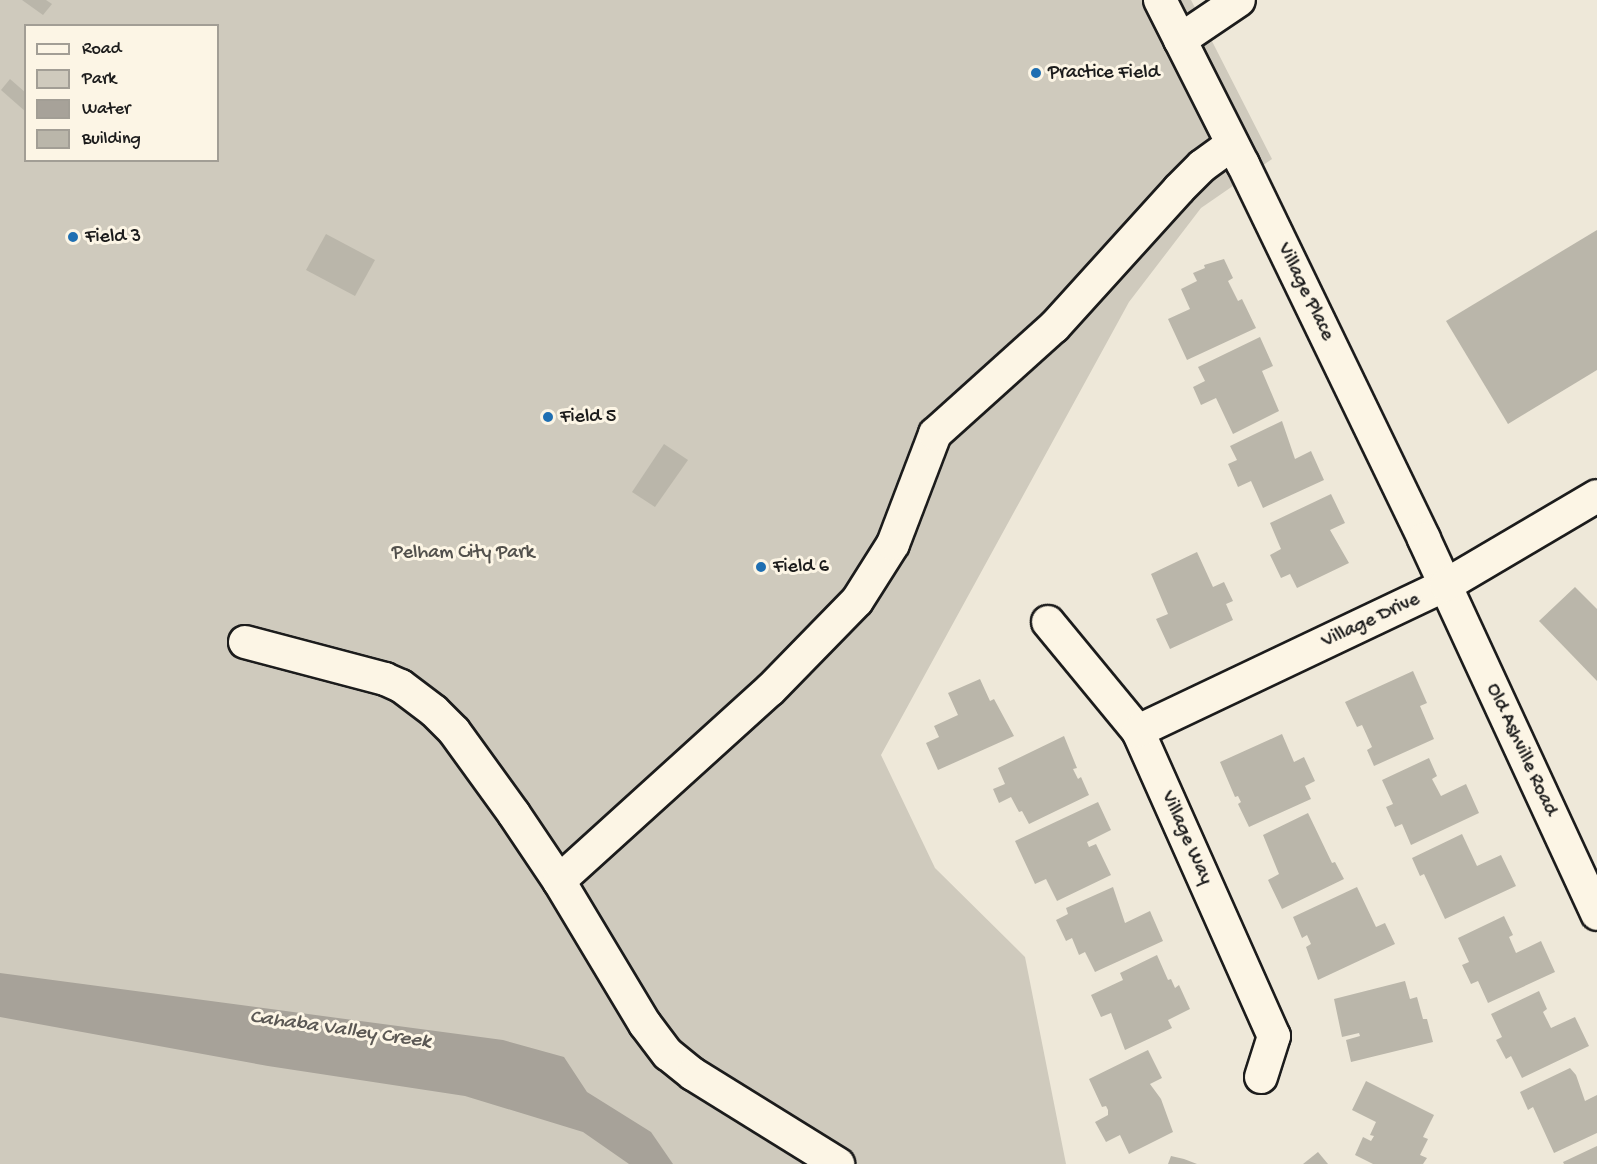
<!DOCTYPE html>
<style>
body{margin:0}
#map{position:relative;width:1597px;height:1164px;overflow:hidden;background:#eee8d9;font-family:"Gochi Hand",sans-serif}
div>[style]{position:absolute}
.green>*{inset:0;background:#cfcabd}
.water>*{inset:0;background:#a7a299}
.building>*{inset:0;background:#bab6aa}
.roads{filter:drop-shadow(2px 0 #1c1c1c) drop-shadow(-2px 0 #1c1c1c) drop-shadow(0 2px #1c1c1c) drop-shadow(0 -2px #1c1c1c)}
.minor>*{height:32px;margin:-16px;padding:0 16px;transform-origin:16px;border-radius:16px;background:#fcf5e5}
.dots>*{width:16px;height:16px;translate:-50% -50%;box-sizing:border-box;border:3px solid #fcf5e5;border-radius:50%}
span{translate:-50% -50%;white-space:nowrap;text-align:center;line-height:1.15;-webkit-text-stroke:6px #fcf5e5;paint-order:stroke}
.poi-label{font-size:20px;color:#1c1c1c}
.left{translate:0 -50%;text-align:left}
.street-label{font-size:20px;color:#1c1c1c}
.park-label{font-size:20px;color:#52504c}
.water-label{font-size:21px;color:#5b5854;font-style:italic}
.legend{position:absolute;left:24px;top:24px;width:195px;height:138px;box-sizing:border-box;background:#fcf5e5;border:2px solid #a29e95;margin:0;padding:8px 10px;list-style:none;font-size:18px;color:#1c1c1c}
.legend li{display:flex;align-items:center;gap:12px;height:30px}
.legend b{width:30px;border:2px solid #a29e95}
</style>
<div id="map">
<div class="green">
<div style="clip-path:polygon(evenodd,0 0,1191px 0,1272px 159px,1201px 208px,1129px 302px,881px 755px,935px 868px,1025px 957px,1066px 1164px,0 1164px,0 0,26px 26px,218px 26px,218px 160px,26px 160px,26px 26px)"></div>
</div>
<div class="water">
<div style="clip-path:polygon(0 973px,503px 1040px,564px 1057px,587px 1092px,651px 1132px,673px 1164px,629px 1164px,583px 1132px,465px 1096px,268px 1066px,0 1017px)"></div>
</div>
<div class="building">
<div style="clip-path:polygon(22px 0,46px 0,52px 4px,43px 15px)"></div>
<div style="clip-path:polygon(10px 79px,26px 93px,26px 112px,1px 90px)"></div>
<div style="clip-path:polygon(1597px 230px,1597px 370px,1508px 424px,1446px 321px)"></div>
<div style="clip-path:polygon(326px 234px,375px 260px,355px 296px,306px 270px)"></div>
<div style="clip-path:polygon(1224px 259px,1233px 278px,1228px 281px,1238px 301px,1242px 299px,1256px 328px,1187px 360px,1168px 319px,1190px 309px,1181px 289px,1197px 281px,1193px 273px,1205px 268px,1204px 265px)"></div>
<div style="clip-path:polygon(1260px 337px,1273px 366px,1262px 371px,1279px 411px,1233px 434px,1216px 398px,1201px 405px,1193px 387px,1205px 381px,1198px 367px)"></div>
<div style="clip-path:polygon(1282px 421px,1295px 459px,1311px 451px,1324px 480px,1263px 508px,1251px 481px,1238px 487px,1228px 464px,1237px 460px,1230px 446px)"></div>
<div style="clip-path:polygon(664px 444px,688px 460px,655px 507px,632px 492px)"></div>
<div style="clip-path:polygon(1331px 494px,1345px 523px,1330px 530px,1349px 563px,1297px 588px,1290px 574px,1281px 578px,1270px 555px,1281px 549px,1270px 523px)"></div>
<div style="clip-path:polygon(1197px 552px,1213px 587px,1224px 582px,1233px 601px,1226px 604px,1233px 620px,1170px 649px,1156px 619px,1168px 614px,1151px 574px)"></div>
<div style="clip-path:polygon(1575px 587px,1597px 609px,1597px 681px,1539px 621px)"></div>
<div style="clip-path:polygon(1413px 671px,1427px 703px,1420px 706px,1434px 739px,1374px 766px,1367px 750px,1372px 747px,1362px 725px,1357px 727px,1345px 702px)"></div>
<div style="clip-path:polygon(980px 679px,990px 701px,994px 699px,1014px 736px,938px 770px,926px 743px,939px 737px,934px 726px,958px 715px,948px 693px)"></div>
<div style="clip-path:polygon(1282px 734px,1294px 762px,1304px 757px,1315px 781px,1305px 786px,1311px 799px,1249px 827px,1238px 804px,1241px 802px,1238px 796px,1235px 797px,1220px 762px)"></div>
<div style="clip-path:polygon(1064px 736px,1077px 768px,1073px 769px,1078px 779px,1081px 777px,1089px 795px,1029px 824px,1022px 811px,1019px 812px,1011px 797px,999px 803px,993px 789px,1005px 784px,998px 768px)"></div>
<div style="clip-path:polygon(1429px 758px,1437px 776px,1432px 779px,1441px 796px,1466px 784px,1479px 813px,1411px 845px,1402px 824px,1395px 827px,1386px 807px,1393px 804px,1382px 780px)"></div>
<div style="clip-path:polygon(1098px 802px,1111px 830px,1087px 842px,1089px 847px,1096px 844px,1111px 875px,1057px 901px,1046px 879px,1035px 884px,1015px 841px)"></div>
<div style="clip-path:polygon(1308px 813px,1332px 863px,1335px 862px,1344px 879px,1282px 909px,1268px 880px,1279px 874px,1263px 835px)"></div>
<div style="clip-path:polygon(1462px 834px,1477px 866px,1501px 855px,1516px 886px,1445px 919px,1424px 874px,1420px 876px,1412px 858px)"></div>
<div style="clip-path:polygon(1113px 887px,1125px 923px,1150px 911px,1163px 941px,1095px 972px,1085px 952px,1079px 955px,1072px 938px,1066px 941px,1056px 920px,1068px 914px,1066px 908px)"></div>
<div style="clip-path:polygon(1357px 887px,1376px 927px,1385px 923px,1395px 944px,1318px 980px,1306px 947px,1311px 944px,1307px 935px,1302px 938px,1293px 917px)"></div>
<div style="clip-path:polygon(1504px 916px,1513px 935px,1509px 937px,1516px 953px,1541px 941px,1555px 972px,1488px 1003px,1478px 981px,1471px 984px,1462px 965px,1469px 962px,1458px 938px)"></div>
<div style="clip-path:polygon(1157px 955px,1168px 980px,1171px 979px,1175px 988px,1179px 985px,1190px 1009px,1168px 1020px,1172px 1028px,1125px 1050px,1111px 1013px,1101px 1017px,1091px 995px,1123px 980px,1120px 973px)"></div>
<div style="clip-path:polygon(1405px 981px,1410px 999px,1417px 997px,1423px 1019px,1427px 1019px,1433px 1042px,1351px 1062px,1346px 1040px,1360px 1036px,1359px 1033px,1342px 1037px,1334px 999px)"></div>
<div style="clip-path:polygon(1539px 991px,1547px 1009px,1543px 1012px,1551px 1028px,1575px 1017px,1589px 1046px,1522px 1078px,1511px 1056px,1506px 1059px,1496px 1040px,1502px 1037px,1491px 1014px)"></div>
<div style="clip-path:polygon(1148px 1050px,1162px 1078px,1150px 1084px,1161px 1099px,1173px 1132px,1129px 1154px,1120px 1135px,1106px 1142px,1095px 1122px,1108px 1115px,1108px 1110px,1106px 1106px,1102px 1107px,1089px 1079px)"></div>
<div style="clip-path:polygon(1570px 1068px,1576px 1075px,1585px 1101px,1597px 1095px,1597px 1133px,1554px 1153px,1533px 1107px,1528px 1110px,1520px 1092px)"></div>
<div style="clip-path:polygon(1366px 1081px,1434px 1115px,1423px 1137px,1428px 1139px,1420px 1155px,1427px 1158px,1423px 1164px,1373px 1164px,1355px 1155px,1363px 1137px,1371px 1141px,1374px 1136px,1370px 1135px,1376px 1122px,1352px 1110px)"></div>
<div style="clip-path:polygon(1597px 1146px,1597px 1164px,1564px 1164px,1563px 1162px)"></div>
<div style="clip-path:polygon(1318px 1152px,1328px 1164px,1303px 1164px)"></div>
<div style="clip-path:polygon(1171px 1156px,1184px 1159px,1197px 1164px,1168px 1164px)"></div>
</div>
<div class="roads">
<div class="minor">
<div style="left:1160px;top:0;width:184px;rotate:63.2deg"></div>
<div style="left:1243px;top:164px;width:416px;rotate:64.2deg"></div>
<div style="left:1424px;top:539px;width:413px;rotate:65.2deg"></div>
<div style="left:1180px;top:40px;width:71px;rotate:-34.1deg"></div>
<div style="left:1048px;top:622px;width:141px;rotate:50.5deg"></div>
<div style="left:1138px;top:731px;width:334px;rotate:66deg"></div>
<div style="left:1274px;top:1036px;width:43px;rotate:107.6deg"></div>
<div style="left:245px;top:642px;width:145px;rotate:14.8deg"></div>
<div style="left:385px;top:679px;width:17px;rotate:24deg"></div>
<div style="left:401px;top:686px;width:41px;rotate:37.1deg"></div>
<div style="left:434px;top:711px;width:28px;rotate:45deg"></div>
<div style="left:454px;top:731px;width:102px;rotate:54.1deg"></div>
<div style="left:514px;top:814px;width:81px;rotate:56.1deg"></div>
<div style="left:559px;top:881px;width:167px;rotate:59deg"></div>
<div style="left:645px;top:1024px;width:38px;rotate:53deg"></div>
<div style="left:668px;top:1054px;width:32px;rotate:39deg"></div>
<div style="left:693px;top:1074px;width:171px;rotate:31.8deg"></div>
<div style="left:1138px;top:731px;width:341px;rotate:-25.4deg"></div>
<div style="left:1446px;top:585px;width:175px;rotate:-30.5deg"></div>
<div style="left:559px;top:881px;width:285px;rotate:-42.2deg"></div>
<div style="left:770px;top:690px;width:124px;rotate:-45.7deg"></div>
<div style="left:857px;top:601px;width:67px;rotate:-57.7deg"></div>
<div style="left:893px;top:544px;width:118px;rotate:-69.1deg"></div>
<div style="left:935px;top:434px;width:160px;rotate:-42deg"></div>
<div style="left:1054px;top:327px;width:186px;rotate:-47.8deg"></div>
<div style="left:1179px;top:189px;width:33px;rotate:-45deg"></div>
<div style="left:1202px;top:166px;width:37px;rotate:-36deg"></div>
</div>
</div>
<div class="dots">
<div style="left:1036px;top:73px;background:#1f6fb2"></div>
<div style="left:73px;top:237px;background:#1f6fb2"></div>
<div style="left:548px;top:417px;background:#1f6fb2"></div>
<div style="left:761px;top:567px;background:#1f6fb2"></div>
</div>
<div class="poi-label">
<span class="left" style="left:1048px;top:73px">Practice Field</span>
<span class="left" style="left:85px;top:237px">Field 3</span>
<span class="left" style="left:560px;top:417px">Field 5</span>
<span class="left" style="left:773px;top:567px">Field 6</span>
</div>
<div class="street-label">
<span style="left:1305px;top:292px;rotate:64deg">Village Place</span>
<span style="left:1371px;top:621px;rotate:-25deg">Village Drive</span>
<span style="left:1521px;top:750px;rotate:65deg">Old Ashville Road</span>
<span style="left:1186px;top:838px;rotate:66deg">Village Way</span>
</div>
<div class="park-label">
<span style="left:463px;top:553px">Pelham City Park</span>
</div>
<div class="water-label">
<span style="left:340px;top:1031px;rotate:8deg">Cahaba Valley Creek</span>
</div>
<ul class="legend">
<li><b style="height:8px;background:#fcf5e5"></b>Road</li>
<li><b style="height:16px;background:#cfcabd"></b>Park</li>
<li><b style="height:16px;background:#a7a299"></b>Water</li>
<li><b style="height:16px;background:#bab6aa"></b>Building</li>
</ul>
</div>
